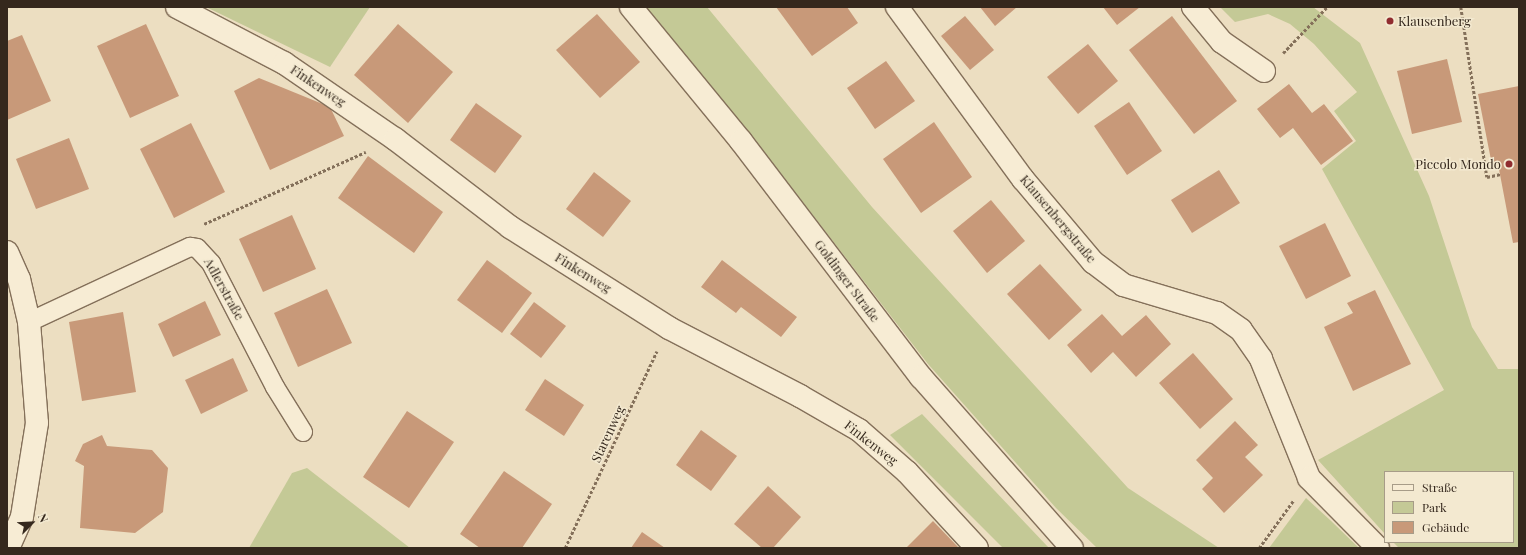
<!DOCTYPE html>
<meta charset="utf-8">
<style>
body{margin:0}
#map{position:relative;width:1526px;height:555px;overflow:hidden;background:#ecdec1;font-family:"Playfair Display",serif}
div>[style]{position:absolute}
.green>*{inset:0;background:#c4c996}
.building>*{inset:0;background:#c89979}
.path>*{height:2.5px;margin-top:-1.25px;transform-origin:0;background:repeating-linear-gradient(90deg,#84705a 0 3px,transparent 0 5px)}
.roads{filter:drop-shadow(1px 0 #84705a) drop-shadow(-1px 0 #84705a) drop-shadow(0 1px #84705a) drop-shadow(0 -1px #84705a)}
.service>*{height:18px;margin:-9px;padding:0 9px;transform-origin:9px;border-radius:9px;background:#f7ecd4}
.minor>*{height:22px;margin:-11px;padding:0 11px;transform-origin:11px;border-radius:11px;background:#f7ecd4}
.dots>*{width:11px;height:11px;translate:-50% -50%;box-sizing:border-box;border:2px solid #f3e9d0;border-radius:50%}
span{translate:-50% -50%;white-space:nowrap;text-align:center;line-height:1.15;-webkit-text-stroke:3px #f3e9d0;paint-order:stroke}
.poi-label{font-size:13px;color:#35281d}
.left{translate:0 -50%;text-align:left}
.right{translate:-100% -50%;text-align:right}
.street-label{font-size:13px;color:#35281d}
.frame{position:absolute;inset:0;border:8px solid #35281d;pointer-events:none}
.legend{position:absolute;left:1384px;top:471px;width:130px;height:72px;box-sizing:border-box;background:#f3e9d0;border:1px solid #a79c88;margin:0;padding:5px 7px;list-style:none;font-size:12px;color:#35281d}
.legend li{display:flex;align-items:center;gap:8px;height:20px}
.legend b{width:20px;border:1px solid #a79c88}
.north{position:absolute;left:12px;top:503px;width:40px;height:40px;-webkit-text-stroke:3px #f3e9d0;paint-order:stroke;rotate:66deg;font-size:11px;font-weight:700;line-height:16px;text-align:center;color:#35281d}
.north::after{content:'';display:block;margin:auto;width:14px;height:18px;background:#35281d;clip-path:polygon(50% 0,100% 100%,50% 72%,0 100%)}
</style>
<div id="map">
<div class="green">
<div style="clip-path:polygon(206px 7px,370px 7px,330px 67px)"></div>
<div style="clip-path:polygon(646px 7px,707px 7px,872px 207px,1128px 488px,1219px 548px,1097px 548px,1056px 508px,928px 364px,753px 138px)"></div>
<div style="clip-path:polygon(1220px 7px,1313px 7px,1360px 43px,1429px 196px,1472px 327px,1498px 369px,1519px 369px,1519px 548px,1399px 548px,1393px 542px,1513px 542px,1513px 472px,1385px 472px,1385px 534px,1318px 460px,1444px 390px,1322px 169px,1356px 141px,1334px 111px,1357px 92px,1314px 44px,1290px 24px,1268px 14px,1235px 22px)"></div>
<div style="clip-path:polygon(922px 414px,1049px 548px,1003px 548px,890px 435px)"></div>
<div style="clip-path:polygon(307px 468px,410px 548px,249px 548px,292px 473px)"></div>
<div style="clip-path:polygon(1306px 498px,1330px 520px,1359px 548px,1269px 548px)"></div>
</div>
<div class="building">
<div style="clip-path:polygon(776px 7px,847px 7px,858px 23px,812px 56px)"></div>
<div style="clip-path:polygon(980px 7px,1017px 7px,995px 26px)"></div>
<div style="clip-path:polygon(1103px 7px,1140px 7px,1117px 25px)"></div>
<div style="clip-path:polygon(597px 14px,640px 62px,600px 98px,556px 50px)"></div>
<div style="clip-path:polygon(965px 16px,994px 50px,970px 70px,941px 36px)"></div>
<div style="clip-path:polygon(1172px 16px,1237px 101px,1194px 134px,1129px 50px)"></div>
<div style="clip-path:polygon(146px 24px,179px 96px,130px 118px,97px 46px)"></div>
<div style="clip-path:polygon(398px 24px,453px 72px,408px 123px,354px 75px)"></div>
<div style="clip-path:polygon(22px 35px,51px 101px,7px 120px,7px 41px)"></div>
<div style="clip-path:polygon(1088px 44px,1118px 81px,1078px 114px,1047px 77px)"></div>
<div style="clip-path:polygon(1447px 59px,1462px 122px,1412px 134px,1397px 71px)"></div>
<div style="clip-path:polygon(886px 61px,915px 101px,875px 129px,847px 88px)"></div>
<div style="clip-path:polygon(259px 78px,330px 107px,344px 136px,270px 170px,234px 91px)"></div>
<div style="clip-path:polygon(1289px 84px,1312px 113px,1324px 104px,1353px 141px,1321px 165px,1293px 128px,1280px 138px,1257px 109px)"></div>
<div style="clip-path:polygon(1519px 86px,1519px 242px,1513px 243px,1498px 164px,1492px 165px,1478px 94px)"></div>
<div style="clip-path:polygon(1129px 102px,1162px 151px,1127px 175px,1094px 126px)"></div>
<div style="clip-path:polygon(476px 103px,522px 136px,495px 173px,450px 140px)"></div>
<div style="clip-path:polygon(934px 122px,972px 177px,921px 213px,883px 159px)"></div>
<div style="clip-path:polygon(191px 123px,225px 192px,174px 218px,140px 149px)"></div>
<div style="clip-path:polygon(69px 138px,89px 189px,36px 209px,16px 159px)"></div>
<div style="clip-path:polygon(368px 156px,443px 212px,414px 253px,338px 198px)"></div>
<div style="clip-path:polygon(1219px 170px,1240px 203px,1192px 233px,1171px 200px)"></div>
<div style="clip-path:polygon(594px 172px,631px 201px,603px 237px,566px 209px)"></div>
<div style="clip-path:polygon(991px 200px,1025px 241px,987px 273px,953px 231px)"></div>
<div style="clip-path:polygon(292px 215px,316px 269px,263px 292px,239px 239px)"></div>
<div style="clip-path:polygon(1325px 223px,1351px 276px,1306px 299px,1279px 246px)"></div>
<div style="clip-path:polygon(487px 260px,532px 293px,502px 333px,457px 300px)"></div>
<div style="clip-path:polygon(722px 260px,797px 317px,781px 337px,741px 307px,736px 313px,701px 287px)"></div>
<div style="clip-path:polygon(1040px 264px,1082px 310px,1049px 340px,1007px 294px)"></div>
<div style="clip-path:polygon(327px 289px,352px 343px,298px 367px,274px 313px)"></div>
<div style="clip-path:polygon(1375px 290px,1411px 364px,1353px 391px,1324px 327px,1353px 313px,1347px 303px)"></div>
<div style="clip-path:polygon(205px 301px,221px 335px,173px 357px,158px 324px)"></div>
<div style="clip-path:polygon(534px 302px,566px 326px,541px 358px,510px 334px)"></div>
<div style="clip-path:polygon(123px 312px,136px 392px,82px 401px,69px 322px)"></div>
<div style="clip-path:polygon(1102px 314px,1122px 336px,1146px 315px,1171px 344px,1136px 377px,1113px 352px,1091px 373px,1067px 345px)"></div>
<div style="clip-path:polygon(1193px 353px,1233px 399px,1200px 429px,1159px 383px)"></div>
<div style="clip-path:polygon(233px 358px,248px 391px,201px 414px,185px 380px)"></div>
<div style="clip-path:polygon(545px 379px,584px 405px,564px 436px,525px 410px)"></div>
<div style="clip-path:polygon(407px 411px,454px 442px,409px 508px,363px 477px)"></div>
<div style="clip-path:polygon(1235px 421px,1258px 445px,1245px 457px,1263px 475px,1224px 513px,1202px 489px,1213px 478px,1196px 460px)"></div>
<div style="clip-path:polygon(701px 430px,737px 456px,711px 491px,676px 465px)"></div>
<div style="clip-path:polygon(102px 435px,107px 446px,152px 450px,168px 468px,163px 512px,135px 533px,80px 528px,84px 466px,75px 461px,83px 444px)"></div>
<div style="clip-path:polygon(504px 471px,552px 504px,522px 548px,480px 548px,460px 534px)"></div>
<div style="clip-path:polygon(768px 486px,801px 517px,773px 548px,762px 548px,734px 524px)"></div>
<div style="clip-path:polygon(933px 521px,959px 548px,906px 548px)"></div>
<div style="clip-path:polygon(642px 532px,665px 548px,631px 548px)"></div>
</div>
<div class="path">
<div style="left:1461px;top:7px;width:172px;rotate:81.3deg"></div>
<div style="left:1487px;top:177px;width:14px;rotate:-12deg"></div>
<div style="left:1283px;top:53px;width:64px;rotate:-46.3deg"></div>
<div style="left:204px;top:224px;width:177px;rotate:-24deg"></div>
<div style="left:565px;top:548px;width:217px;rotate:-65deg"></div>
<div style="left:1259px;top:548px;width:58px;rotate:-54.1deg"></div>
</div>
<div class="roads">
<div class="service">
<div style="left:29px;top:322px;width:178px;rotate:-25deg"></div>
<div style="left:190px;top:247px;width:7px;rotate:8deg"></div>
<div style="left:197px;top:248px;width:21px;rotate:47deg"></div>
<div style="left:211px;top:263px;width:140px;rotate:62.7deg"></div>
<div style="left:275px;top:387px;width:53px;rotate:58.1deg"></div>
</div>
<div class="minor">
<div style="left:177px;top:7px;width:121px;rotate:27.6deg"></div>
<div style="left:284px;top:63px;width:135px;rotate:34.4deg"></div>
<div style="left:395px;top:139px;width:145px;rotate:37.4deg"></div>
<div style="left:510px;top:227px;width:188px;rotate:32.4deg"></div>
<div style="left:669px;top:328px;width:148px;rotate:27.4deg"></div>
<div style="left:800px;top:396px;width:68px;rotate:30deg"></div>
<div style="left:859px;top:430px;width:64px;rotate:41.2deg"></div>
<div style="left:907px;top:472px;width:103px;rotate:47.4deg"></div>
<div style="left:631px;top:7px;width:173px;rotate:50.6deg"></div>
<div style="left:741px;top:141px;width:297px;rotate:52.7deg"></div>
<div style="left:921px;top:377px;width:228px;rotate:48.6deg"></div>
<div style="left:897px;top:7px;width:213px;rotate:53.8deg"></div>
<div style="left:1023px;top:179px;width:109px;rotate:49.9deg"></div>
<div style="left:1093px;top:262px;width:38px;rotate:37deg"></div>
<div style="left:1123px;top:285px;width:98px;rotate:16.6deg"></div>
<div style="left:1217px;top:313px;width:29px;rotate:35deg"></div>
<div style="left:1241px;top:330px;width:35px;rotate:55deg"></div>
<div style="left:1261px;top:359px;width:128px;rotate:68deg"></div>
<div style="left:1309px;top:478px;width:98px;rotate:45.4deg"></div>
<div style="left:1193px;top:7px;width:45px;rotate:50.4deg"></div>
<div style="left:1222px;top:42px;width:51px;rotate:34.6deg"></div>
<div style="left:7px;top:252px;width:30px;rotate:66deg"></div>
<div style="left:19px;top:279px;width:44px;rotate:76.9deg"></div>
<div style="left:29px;top:322px;width:101px;rotate:85.5deg"></div>
<div style="left:37px;top:423px;width:95px;rotate:99.1deg"></div>
<div style="left:22px;top:517px;width:34px;rotate:114deg"></div>
</div>
</div>
<div class="dots">
<div style="left:1390px;top:21px;background:#902c2f"></div>
<div style="left:1509px;top:164px;background:#902c2f"></div>
</div>
<div class="poi-label">
<span class="left" style="left:1398px;top:21px">Klausenberg</span>
<span class="right" style="left:1501px;top:164px">Piccolo Mondo</span>
</div>
<div class="street-label">
<span style="left:318px;top:86px;rotate:34deg">Finkenweg</span>
<span style="left:1058px;top:219px;rotate:50deg">Klausenbergstraße</span>
<span style="left:583px;top:273px;rotate:32deg">Finkenweg</span>
<span style="left:847px;top:281px;rotate:53deg">Goldinger Straße</span>
<span style="left:224px;top:289px;rotate:61deg">Adlerstraße</span>
<span style="left:608px;top:434px;rotate:-65deg">Starenweg</span>
<span style="left:871px;top:443px;rotate:38deg">Finkenweg</span>
</div>
<div class="frame"></div>
<ul class="legend">
<li><b style="height:5px;background:#f7ecd4"></b>Straße</li>
<li><b style="height:11px;background:#c4c996"></b>Park</li>
<li><b style="height:11px;background:#c89979"></b>Gebäude</li>
</ul>
<div class="north">N</div>
</div>
